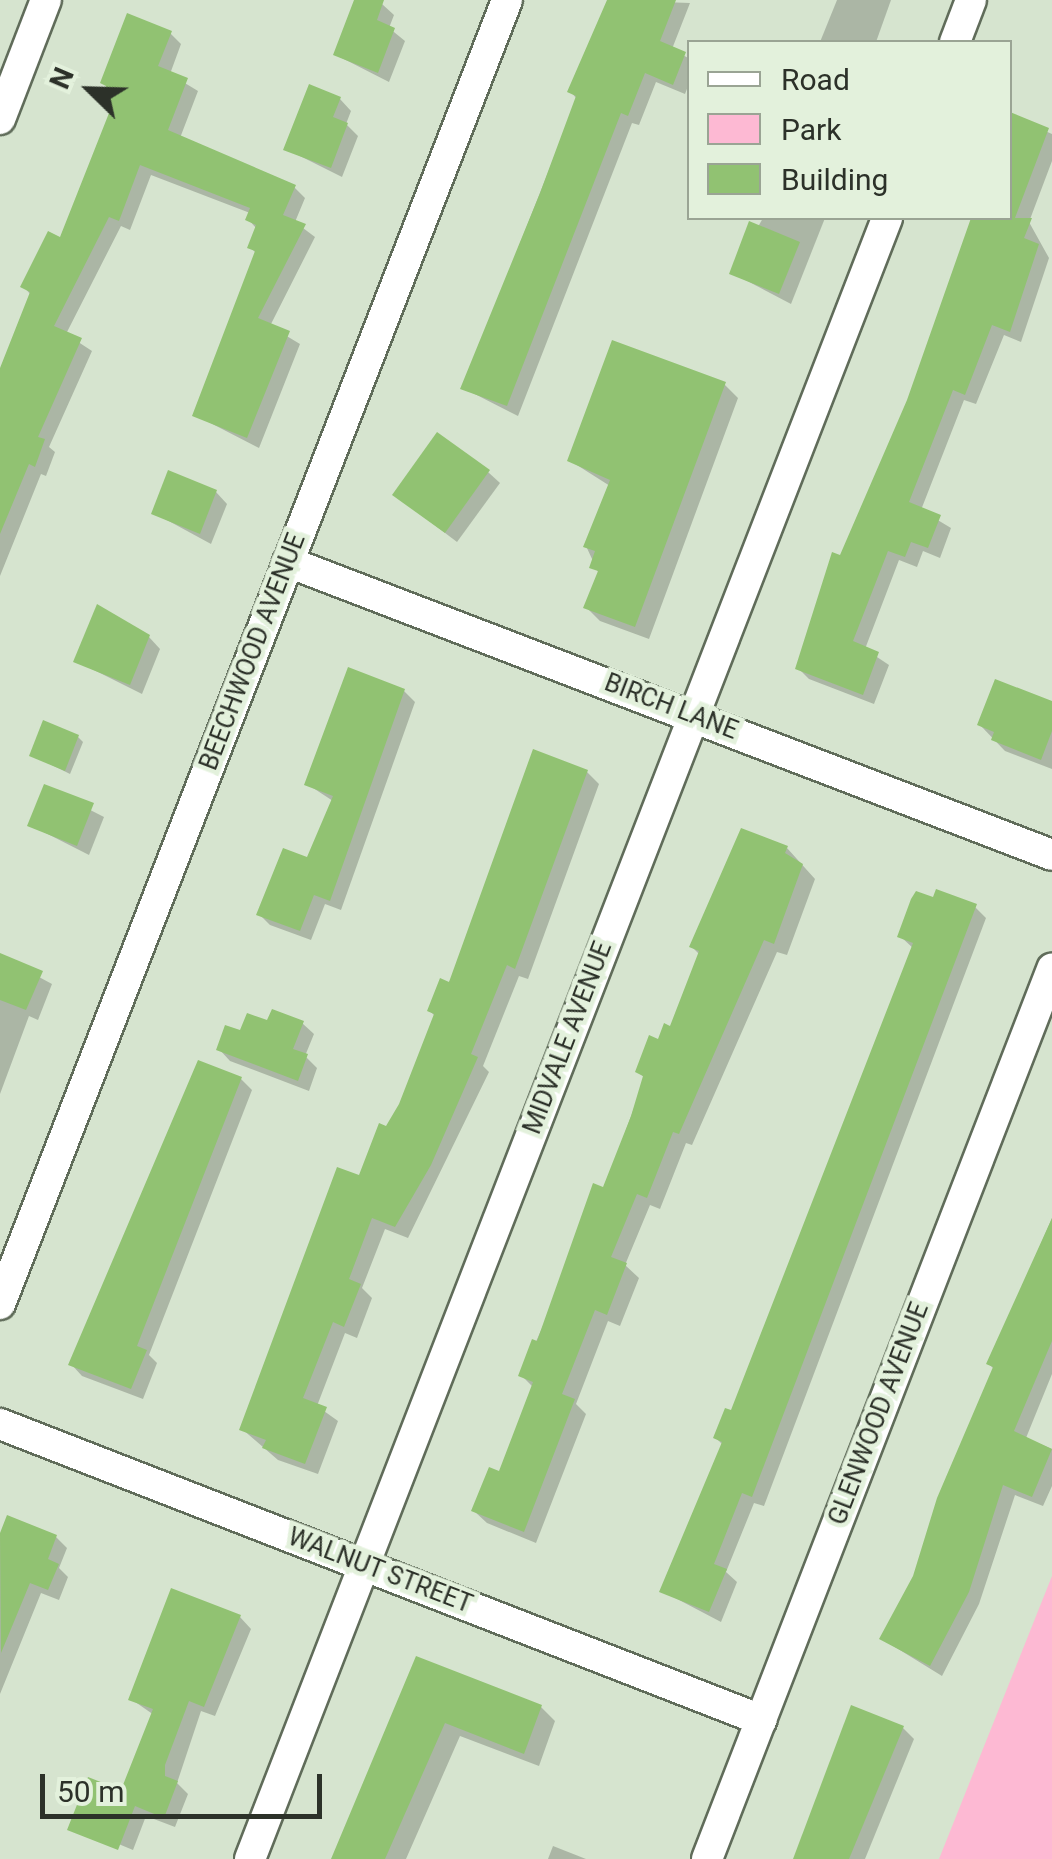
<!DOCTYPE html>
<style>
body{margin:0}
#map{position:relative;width:1052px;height:1859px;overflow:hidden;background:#d6e4cf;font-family:Roboto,sans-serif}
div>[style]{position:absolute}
.green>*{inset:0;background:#fdb9d3}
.shadow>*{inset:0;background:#0003}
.building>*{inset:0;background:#91c272}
.roads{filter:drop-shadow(2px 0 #606c5a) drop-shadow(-2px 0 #606c5a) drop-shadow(0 2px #606c5a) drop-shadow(0 -2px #606c5a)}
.minor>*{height:30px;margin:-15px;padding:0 15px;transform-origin:15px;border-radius:15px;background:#fff}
span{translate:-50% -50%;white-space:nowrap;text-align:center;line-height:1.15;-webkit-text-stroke:9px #e3f1dc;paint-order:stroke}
.street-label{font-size:25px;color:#2c3129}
.legend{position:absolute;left:687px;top:40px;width:325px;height:180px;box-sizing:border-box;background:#e3f1dc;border:2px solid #9aa494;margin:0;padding:12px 18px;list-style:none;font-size:30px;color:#2c3129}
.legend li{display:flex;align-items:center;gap:20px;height:50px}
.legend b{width:50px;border:2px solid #9aa494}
.north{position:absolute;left:40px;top:40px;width:100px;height:100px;-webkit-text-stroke:8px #e3f1dc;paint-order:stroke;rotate:293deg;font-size:28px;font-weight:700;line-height:40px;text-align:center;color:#2c3129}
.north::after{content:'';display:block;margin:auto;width:35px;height:45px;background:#2c3129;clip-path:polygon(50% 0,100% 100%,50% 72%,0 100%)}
.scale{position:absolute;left:40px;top:1774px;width:282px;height:45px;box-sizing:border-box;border:5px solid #2c3129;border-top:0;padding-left:12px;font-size:30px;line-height:35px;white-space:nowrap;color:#2c3129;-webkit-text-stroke:8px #e3f1dc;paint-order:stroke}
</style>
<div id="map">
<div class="green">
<div style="clip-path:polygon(1052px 1576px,1052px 1859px,939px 1859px)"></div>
</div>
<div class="shadow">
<div style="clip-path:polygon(357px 0,382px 4px,394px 15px,389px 28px,405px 41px,389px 82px,336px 55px)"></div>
<div style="clip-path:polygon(608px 0,690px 3px,672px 49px,690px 59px,690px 81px,685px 94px,656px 82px,639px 125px,632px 123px,518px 416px,463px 388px,577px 99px,570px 91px)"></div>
<div style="clip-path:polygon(837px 0,891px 0,876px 42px,820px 42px)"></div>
<div style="clip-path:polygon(170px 33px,181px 44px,170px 74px,198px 91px,180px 138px,294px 187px,305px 198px,295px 222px,315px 237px,270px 326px,300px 344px,259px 448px,195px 415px,257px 254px,250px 247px,257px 229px,248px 219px,250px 213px,151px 175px,130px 230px,121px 226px,66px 334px,92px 351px,49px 447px,55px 452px,46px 476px,41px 474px,0 576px,0 383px,31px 295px,23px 286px,61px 241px,112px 112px,102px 102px)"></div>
<div style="clip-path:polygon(340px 99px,351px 111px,346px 124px,358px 136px,342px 177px,286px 149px)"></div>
<div style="clip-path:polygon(1011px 116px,1052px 134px,1052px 161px,1029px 222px,1049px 258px,1021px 342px,1004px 335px,976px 404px,964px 400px,921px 510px,951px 528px,940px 558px,923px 551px,917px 567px,899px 560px,865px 649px,889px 665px,874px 704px,809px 679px,798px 668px,909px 401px,975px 218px,1010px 218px)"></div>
<div style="clip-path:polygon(763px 218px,825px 218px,791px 304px,732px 273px)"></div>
<div style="clip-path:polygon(724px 384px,738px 398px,649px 639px,600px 621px,586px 607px,599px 574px,586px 546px,610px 486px,569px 460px)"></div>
<div style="clip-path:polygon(488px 472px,500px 483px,457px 542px,395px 495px)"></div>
<div style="clip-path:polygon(216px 492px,227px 504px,211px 544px,154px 513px)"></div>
<div style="clip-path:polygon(149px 637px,160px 649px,142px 694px,76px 661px)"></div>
<div style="clip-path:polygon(404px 691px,415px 702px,341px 910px,325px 904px,311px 940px,270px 925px,259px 914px,308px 860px,333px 801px,307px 784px)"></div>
<div style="clip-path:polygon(1052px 703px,1052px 769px,1005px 751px,980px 725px)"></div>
<div style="clip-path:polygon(78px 737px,83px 742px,70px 774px,32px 755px)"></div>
<div style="clip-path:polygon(587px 772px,599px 784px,528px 979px,519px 976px,483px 1066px,489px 1072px,408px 1238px,385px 1229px,362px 1288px,372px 1298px,357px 1338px,345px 1333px,317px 1406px,338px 1421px,318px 1474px,278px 1460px,242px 1429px,401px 1105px,436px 1017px,430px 1011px)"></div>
<div style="clip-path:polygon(45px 787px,104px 817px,89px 855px,30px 825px)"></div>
<div style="clip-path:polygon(787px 848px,815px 879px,787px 955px,777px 952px,692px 1145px,686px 1143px,660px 1209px,650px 1205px,625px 1265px,639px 1278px,620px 1326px,608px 1321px,576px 1404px,586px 1414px,536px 1543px,487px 1523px,474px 1511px,500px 1474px,534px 1388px,521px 1375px,604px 1190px,645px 1078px,638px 1072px,672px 1029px,700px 955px,692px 947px)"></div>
<div style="clip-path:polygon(975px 907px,986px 918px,764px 1506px,754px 1503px,726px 1572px,737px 1582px,721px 1622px,662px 1591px,723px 1445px,716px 1438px,732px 1414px,914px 949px,900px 936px)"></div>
<div style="clip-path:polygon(0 956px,52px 984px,38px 1020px,29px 1016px,0 1094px)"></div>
<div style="clip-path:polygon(302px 1023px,314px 1034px,305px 1056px,317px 1068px,309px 1091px,230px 1061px,219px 1049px,268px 1024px)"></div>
<div style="clip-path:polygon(241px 1079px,252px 1090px,149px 1355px,157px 1363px,143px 1399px,82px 1376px,71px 1364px)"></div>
<div style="clip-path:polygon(1052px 1218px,1052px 1374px,1026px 1438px,1052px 1449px,1052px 1486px,1043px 1506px,1015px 1495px,979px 1604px,942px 1676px,882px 1639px,915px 1577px,994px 1369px,989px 1364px)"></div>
<div style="clip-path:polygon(8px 1519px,56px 1537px,67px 1548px,59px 1568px,68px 1577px,59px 1600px,41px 1593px,0 1694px,0 1538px)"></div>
<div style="clip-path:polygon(240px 1617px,251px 1629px,215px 1716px,201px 1711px,177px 1783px,188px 1794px,175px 1827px,146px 1816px,133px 1850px,85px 1830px,122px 1793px,154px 1715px,131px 1699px)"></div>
<div style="clip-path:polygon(418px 1659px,541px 1707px,555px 1721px,539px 1766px,460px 1736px,406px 1859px,334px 1859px)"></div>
<div style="clip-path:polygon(903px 1728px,914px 1739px,865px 1859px,800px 1859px)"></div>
<div style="clip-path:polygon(553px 1846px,586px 1859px,548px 1859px)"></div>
</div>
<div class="building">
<div style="clip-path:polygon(354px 0,384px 0,377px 20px,395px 28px,378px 73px,333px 55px)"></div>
<div style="clip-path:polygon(607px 0,676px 0,660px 41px,686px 52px,673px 85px,645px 73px,628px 116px,621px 113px,507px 406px,460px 389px,540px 193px,576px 96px,567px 92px)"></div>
<div style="clip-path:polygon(127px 13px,172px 31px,158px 66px,188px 78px,168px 130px,296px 185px,283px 215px,306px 224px,258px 318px,290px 331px,247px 438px,192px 416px,255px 251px,247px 248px,256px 225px,245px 220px,250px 208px,140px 165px,119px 221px,109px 217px,54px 326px,82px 338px,38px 437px,45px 439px,35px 467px,29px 464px,0 534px,0 368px,30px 292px,20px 287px,48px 231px,60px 237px,111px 108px,100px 103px,106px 86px,100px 83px)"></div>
<div style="clip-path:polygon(309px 84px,341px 97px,333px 117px,348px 123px,331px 168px,283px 150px)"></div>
<div style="clip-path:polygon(1010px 112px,1049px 128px,1015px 218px,1032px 218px,1024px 238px,1039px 244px,1010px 332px,992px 325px,965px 395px,953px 390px,909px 502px,941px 515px,928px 548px,911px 542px,905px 557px,888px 551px,853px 641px,879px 652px,863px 695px,795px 669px,832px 552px,840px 555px,907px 400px,971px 218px,1010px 218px)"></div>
<div style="clip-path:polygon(749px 221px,800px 242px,779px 294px,729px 274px)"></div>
<div style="clip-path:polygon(612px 340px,726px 382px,635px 627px,583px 608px,598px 571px,589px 568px,595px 551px,583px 547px,610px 480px,567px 461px)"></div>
<div style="clip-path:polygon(437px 432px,490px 470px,445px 533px,392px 495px)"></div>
<div style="clip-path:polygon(168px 470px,217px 490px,200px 534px,151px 514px)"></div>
<div style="clip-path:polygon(97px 604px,150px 635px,130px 685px,73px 662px)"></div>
<div style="clip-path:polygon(348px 667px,405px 689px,330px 901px,314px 895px,300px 931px,256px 915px,283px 848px,307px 857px,333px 796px,304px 785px)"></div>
<div style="clip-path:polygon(995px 679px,1052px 701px,1052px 731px,1041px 760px,991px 740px,994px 732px,977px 725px)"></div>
<div style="clip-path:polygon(43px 720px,79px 735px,65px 771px,29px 756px)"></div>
<div style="clip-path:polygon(533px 749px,588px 770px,515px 969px,507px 965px,471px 1054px,478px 1057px,431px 1165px,395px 1227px,372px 1218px,349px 1279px,361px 1284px,344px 1327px,333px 1322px,303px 1398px,327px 1407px,305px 1464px,262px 1448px,266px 1440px,239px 1430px,337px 1167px,359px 1175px,379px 1123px,386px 1126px,399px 1104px,434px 1014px,427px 1011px,440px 978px,449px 982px)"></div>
<div style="clip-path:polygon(44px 784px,94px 803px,77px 846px,27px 826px)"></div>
<div style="clip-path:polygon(741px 828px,788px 846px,785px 853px,803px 864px,774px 944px,764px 940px,679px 1134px,673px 1132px,647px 1198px,637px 1194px,611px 1257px,627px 1263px,607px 1315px,595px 1310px,562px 1394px,575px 1399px,524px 1532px,471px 1511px,489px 1467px,499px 1471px,533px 1382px,518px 1376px,532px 1339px,537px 1341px,593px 1183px,603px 1187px,631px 1116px,643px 1076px,635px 1072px,649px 1035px,658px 1039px,664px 1023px,670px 1026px,699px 951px,689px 947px)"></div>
<div style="clip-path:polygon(936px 889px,977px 904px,752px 1497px,742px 1493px,714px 1564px,727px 1569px,709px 1612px,659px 1592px,722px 1442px,713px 1438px,725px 1408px,731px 1410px,913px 943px,897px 937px,911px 899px,916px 891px,933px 897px)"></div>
<div style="clip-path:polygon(0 953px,43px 971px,26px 1010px,0 1000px)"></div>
<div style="clip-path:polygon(272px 1009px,304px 1021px,293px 1049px,308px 1054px,298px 1081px,216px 1050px,225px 1025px,240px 1030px,247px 1013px,267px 1020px)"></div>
<div style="clip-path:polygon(198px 1060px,242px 1077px,137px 1346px,147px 1350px,131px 1389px,68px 1365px)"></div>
<div style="clip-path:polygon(1052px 1218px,1052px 1341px,1014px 1431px,1052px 1449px,1032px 1497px,1003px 1485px,969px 1592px,930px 1666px,879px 1639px,913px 1576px,937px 1498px,993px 1367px,986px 1364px)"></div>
<div style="clip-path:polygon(7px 1515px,57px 1535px,48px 1559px,59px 1564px,48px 1590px,30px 1583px,1px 1653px,0 1533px)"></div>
<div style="clip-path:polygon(171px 1588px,241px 1615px,204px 1707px,189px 1701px,165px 1765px,165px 1776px,178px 1781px,164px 1818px,135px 1806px,118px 1850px,67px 1830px,88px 1777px,121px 1790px,153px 1709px,128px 1700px)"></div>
<div style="clip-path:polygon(416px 1656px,542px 1705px,524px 1754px,445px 1723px,385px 1859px,331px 1859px)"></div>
<div style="clip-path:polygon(851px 1705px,904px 1726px,849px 1859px,793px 1859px)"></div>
</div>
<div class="roads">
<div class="minor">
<div style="left:955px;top:42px;width:45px;rotate:-69.1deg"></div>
<div style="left:0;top:119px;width:128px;rotate:-68.9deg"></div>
<div style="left:288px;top:562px;width:818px;rotate:20.98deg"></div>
<div style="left:0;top:1304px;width:1399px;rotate:-68.75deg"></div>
<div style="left:0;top:1424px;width:817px;rotate:21.25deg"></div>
<div style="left:250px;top:1859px;width:1760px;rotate:-68.78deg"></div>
<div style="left:707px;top:1859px;width:955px;rotate:-68.81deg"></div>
</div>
</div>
<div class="street-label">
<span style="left:253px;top:652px;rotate:-69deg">BEECHWOOD AVENUE</span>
<span style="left:671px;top:707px;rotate:21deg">BIRCH LANE</span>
<span style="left:568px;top:1038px;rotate:-69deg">MIDVALE AVENUE</span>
<span style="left:879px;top:1414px;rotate:-69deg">GLENWOOD AVENUE</span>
<span style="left:380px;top:1571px;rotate:21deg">WALNUT STREET</span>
</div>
<ul class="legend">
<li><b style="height:12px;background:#fff"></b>Road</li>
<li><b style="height:28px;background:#fdb9d3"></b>Park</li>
<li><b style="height:28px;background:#91c272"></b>Building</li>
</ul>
<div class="north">N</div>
<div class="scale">50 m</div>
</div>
